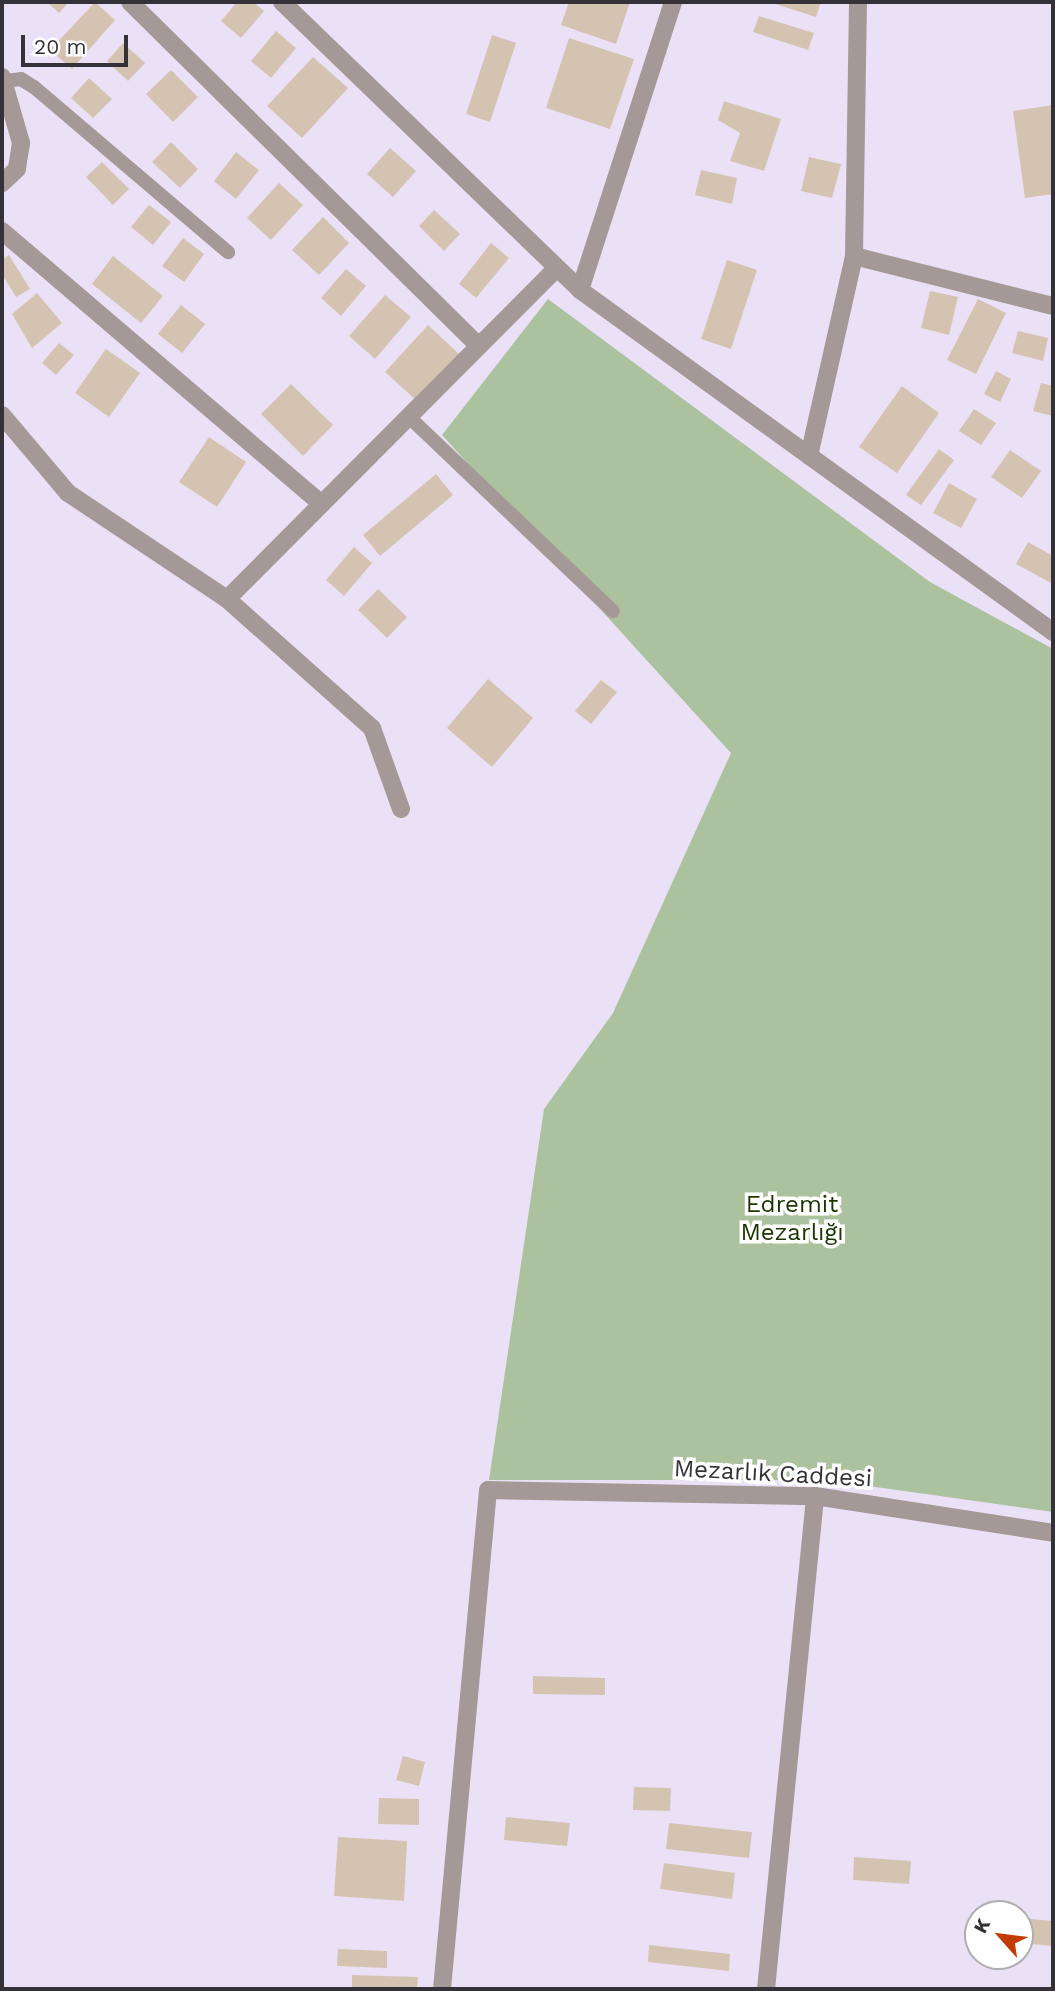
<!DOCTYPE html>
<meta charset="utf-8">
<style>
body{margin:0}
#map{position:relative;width:1055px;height:1991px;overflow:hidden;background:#ebe1f7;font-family:"Work Sans",sans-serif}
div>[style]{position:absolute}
.green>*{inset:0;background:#acc19e}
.building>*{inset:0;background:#d5c3b2}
.lane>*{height:14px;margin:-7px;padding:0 7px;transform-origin:7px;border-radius:7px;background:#a59998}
.street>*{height:18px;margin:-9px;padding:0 9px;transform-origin:9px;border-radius:9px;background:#a59998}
span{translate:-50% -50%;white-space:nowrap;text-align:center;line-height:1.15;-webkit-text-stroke:7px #fff;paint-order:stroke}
.park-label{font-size:24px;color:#1b3601}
.street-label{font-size:24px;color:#343139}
.frame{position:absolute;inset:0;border:4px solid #343139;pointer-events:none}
.north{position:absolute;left:964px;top:1900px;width:70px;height:70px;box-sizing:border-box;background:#fff;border:2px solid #aeadb0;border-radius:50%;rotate:298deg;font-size:19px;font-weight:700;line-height:28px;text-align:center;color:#343139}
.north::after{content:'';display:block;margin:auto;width:24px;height:32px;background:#c23b05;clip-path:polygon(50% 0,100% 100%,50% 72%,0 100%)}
.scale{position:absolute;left:21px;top:35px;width:107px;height:32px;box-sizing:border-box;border:4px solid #343139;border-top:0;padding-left:9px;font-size:21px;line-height:24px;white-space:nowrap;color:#343139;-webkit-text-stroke:5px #fff;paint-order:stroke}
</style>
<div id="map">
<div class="green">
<div style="clip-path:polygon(548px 299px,930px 582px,1053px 649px,1053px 1512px,826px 1480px,489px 1480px,544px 1109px,613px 1013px,731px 753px,442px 435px)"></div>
</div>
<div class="building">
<div style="clip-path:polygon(47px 2px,69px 2px,59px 13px)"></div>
<div style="clip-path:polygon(95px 2px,115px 20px,72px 69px,50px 50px)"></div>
<div style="clip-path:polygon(237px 2px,253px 2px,264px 11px,241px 38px,221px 21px)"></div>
<div style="clip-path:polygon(569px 2px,630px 2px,616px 44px,561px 25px)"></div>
<div style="clip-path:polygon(769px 2px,821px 2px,816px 17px)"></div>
<div style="clip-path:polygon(759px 16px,814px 33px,808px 50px,753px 32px)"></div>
<div style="clip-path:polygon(276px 31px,296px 48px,271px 78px,251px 61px)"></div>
<div style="clip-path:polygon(492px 35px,516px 43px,490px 122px,466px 114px)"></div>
<div style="clip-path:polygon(569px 38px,634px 59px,610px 129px,546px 108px)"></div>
<div style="clip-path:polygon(123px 43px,145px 63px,128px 81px,107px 61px)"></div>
<div style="clip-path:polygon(313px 57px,348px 88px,302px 138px,267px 106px)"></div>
<div style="clip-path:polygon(171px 70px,198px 97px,173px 122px,146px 94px)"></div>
<div style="clip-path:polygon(89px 78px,112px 99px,93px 118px,71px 98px)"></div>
<div style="clip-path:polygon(724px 101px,781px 119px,764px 171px,730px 161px,740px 133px,718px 120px)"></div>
<div style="clip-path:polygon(1053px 105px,1053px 194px,1025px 198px,1013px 111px)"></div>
<div style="clip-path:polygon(171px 142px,198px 169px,180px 188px,152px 162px)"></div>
<div style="clip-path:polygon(390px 148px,416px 171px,393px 197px,367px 174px)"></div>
<div style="clip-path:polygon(236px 152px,259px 170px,236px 199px,214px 181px)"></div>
<div style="clip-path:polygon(809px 157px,841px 164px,832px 198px,801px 191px)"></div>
<div style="clip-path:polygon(102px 162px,129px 189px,113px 205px,86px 177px)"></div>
<div style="clip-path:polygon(701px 170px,737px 178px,732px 204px,695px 195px)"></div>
<div style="clip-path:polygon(279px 183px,303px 205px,271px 240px,247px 218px)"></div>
<div style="clip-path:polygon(149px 205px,171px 222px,153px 245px,131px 227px)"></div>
<div style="clip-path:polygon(434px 210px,460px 234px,444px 251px,419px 226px)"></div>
<div style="clip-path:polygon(323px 217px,349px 243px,319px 275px,292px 250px)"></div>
<div style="clip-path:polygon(183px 238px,204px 254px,184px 282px,162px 266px)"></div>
<div style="clip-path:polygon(491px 243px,509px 258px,476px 298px,459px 284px)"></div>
<div style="clip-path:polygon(9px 255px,30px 289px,16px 297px,2px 274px,2px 260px)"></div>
<div style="clip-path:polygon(113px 256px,163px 296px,141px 323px,92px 284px)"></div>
<div style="clip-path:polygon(727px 260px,757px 270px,731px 349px,701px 339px)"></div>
<div style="clip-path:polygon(346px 269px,366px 286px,341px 316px,321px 298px)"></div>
<div style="clip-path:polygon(930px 291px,958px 297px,949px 335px,921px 328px)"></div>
<div style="clip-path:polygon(37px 293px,62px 323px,32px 348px,12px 314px)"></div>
<div style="clip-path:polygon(385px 295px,411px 317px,375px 359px,349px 336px)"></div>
<div style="clip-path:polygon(978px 299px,1006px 313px,976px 374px,947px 360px)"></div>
<div style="clip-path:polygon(181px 305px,205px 324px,182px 353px,158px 334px)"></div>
<div style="clip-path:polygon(428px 325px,459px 354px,417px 401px,385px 372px)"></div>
<div style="clip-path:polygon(1018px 331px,1048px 338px,1043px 361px,1012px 353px)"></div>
<div style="clip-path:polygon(59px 343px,74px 355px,56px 375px,42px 363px)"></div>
<div style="clip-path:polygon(106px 349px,140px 373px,109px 417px,75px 393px)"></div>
<div style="clip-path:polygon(996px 371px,1011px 379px,1000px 402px,984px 394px)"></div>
<div style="clip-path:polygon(1041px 383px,1053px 386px,1053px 416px,1033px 411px)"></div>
<div style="clip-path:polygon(291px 384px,333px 425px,303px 456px,261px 414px)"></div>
<div style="clip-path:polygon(902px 386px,939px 413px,897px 473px,859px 447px)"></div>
<div style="clip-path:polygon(974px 409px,996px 423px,981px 445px,959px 431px)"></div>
<div style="clip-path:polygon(209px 437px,246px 462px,217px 507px,179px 482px)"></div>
<div style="clip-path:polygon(939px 449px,954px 460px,921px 505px,906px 495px)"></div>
<div style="clip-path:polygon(1010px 450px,1041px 471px,1022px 498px,991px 477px)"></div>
<div style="clip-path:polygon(436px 474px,453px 495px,380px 556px,363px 535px)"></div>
<div style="clip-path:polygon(949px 483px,977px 499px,961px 528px,933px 513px)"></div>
<div style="clip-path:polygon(1028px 542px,1053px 556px,1053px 584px,1016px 564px)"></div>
<div style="clip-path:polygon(354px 547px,372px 563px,344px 596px,326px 580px)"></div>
<div style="clip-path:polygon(378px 589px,407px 617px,387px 638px,358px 610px)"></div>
<div style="clip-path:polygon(488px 679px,533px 718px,492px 767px,447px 728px)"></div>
<div style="clip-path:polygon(601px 680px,617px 692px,591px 724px,575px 711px)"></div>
<div style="clip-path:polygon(533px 1676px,605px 1678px,605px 1695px,533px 1694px)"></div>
<div style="clip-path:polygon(403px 1756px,425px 1762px,419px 1786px,396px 1780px)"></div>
<div style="clip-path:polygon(634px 1787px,671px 1788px,670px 1811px,633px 1810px)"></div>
<div style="clip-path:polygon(379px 1798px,419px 1799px,419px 1825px,378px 1824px)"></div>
<div style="clip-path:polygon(506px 1817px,570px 1823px,567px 1846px,504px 1840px)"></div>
<div style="clip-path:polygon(669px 1823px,752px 1832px,749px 1858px,666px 1849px)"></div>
<div style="clip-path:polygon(338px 1837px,407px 1841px,404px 1901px,334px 1896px)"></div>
<div style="clip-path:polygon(854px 1857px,911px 1861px,909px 1884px,853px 1880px)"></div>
<div style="clip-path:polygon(664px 1863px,735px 1873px,732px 1899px,660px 1889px)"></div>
<div style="clip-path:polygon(1020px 1918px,1053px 1921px,1053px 1946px,1020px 1943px)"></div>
<div style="clip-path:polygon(649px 1945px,730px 1954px,729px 1971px,648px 1962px)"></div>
<div style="clip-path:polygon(338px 1949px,387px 1951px,387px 1968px,337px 1966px)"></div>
<div style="clip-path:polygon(352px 1975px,418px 1977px,417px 1989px,352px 1989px)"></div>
</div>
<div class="lane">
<div style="left:3px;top:81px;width:18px;rotate:-6deg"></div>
<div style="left:21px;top:79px;width:15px;rotate:32deg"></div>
<div style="left:34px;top:87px;width:255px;rotate:40.4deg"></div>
<div style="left:408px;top:416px;width:283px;rotate:43.6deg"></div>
</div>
<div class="street">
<div style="left:130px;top:2px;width:490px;rotate:44.6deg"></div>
<div style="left:282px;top:2px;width:414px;rotate:44deg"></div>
<div style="left:580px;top:290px;width:584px;rotate:35.87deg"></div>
<div style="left:2px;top:77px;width:69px;rotate:73.9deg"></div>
<div style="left:21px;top:143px;width:26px;rotate:99deg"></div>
<div style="left:17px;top:169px;width:21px;rotate:137deg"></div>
<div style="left:2px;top:231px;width:419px;rotate:40.5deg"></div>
<div style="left:854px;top:256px;width:205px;rotate:14.1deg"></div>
<div style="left:580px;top:290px;width:303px;rotate:-72.1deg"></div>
<div style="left:2px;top:415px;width:102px;rotate:49.8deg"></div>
<div style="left:68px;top:493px;width:191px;rotate:33.7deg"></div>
<div style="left:227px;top:599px;width:194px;rotate:41.7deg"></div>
<div style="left:372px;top:728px;width:86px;rotate:70.3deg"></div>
<div style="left:809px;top:456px;width:205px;rotate:-77.3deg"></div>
<div style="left:854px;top:256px;width:254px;rotate:-89.1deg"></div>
<div style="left:227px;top:599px;width:467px;rotate:-45.1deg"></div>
<div style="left:442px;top:1989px;width:501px;rotate:-84.73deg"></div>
<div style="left:488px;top:1490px;width:327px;rotate:1.1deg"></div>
<div style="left:815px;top:1496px;width:241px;rotate:8.8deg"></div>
<div style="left:766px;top:1989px;width:495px;rotate:-84.3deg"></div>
</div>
<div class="park-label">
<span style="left:792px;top:1219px">Edremit<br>Mezarlığı</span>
</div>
<div class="street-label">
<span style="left:773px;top:1474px;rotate:3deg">Mezarlık Caddesi</span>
</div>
<div class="frame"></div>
<div class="north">K</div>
<div class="scale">20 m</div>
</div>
